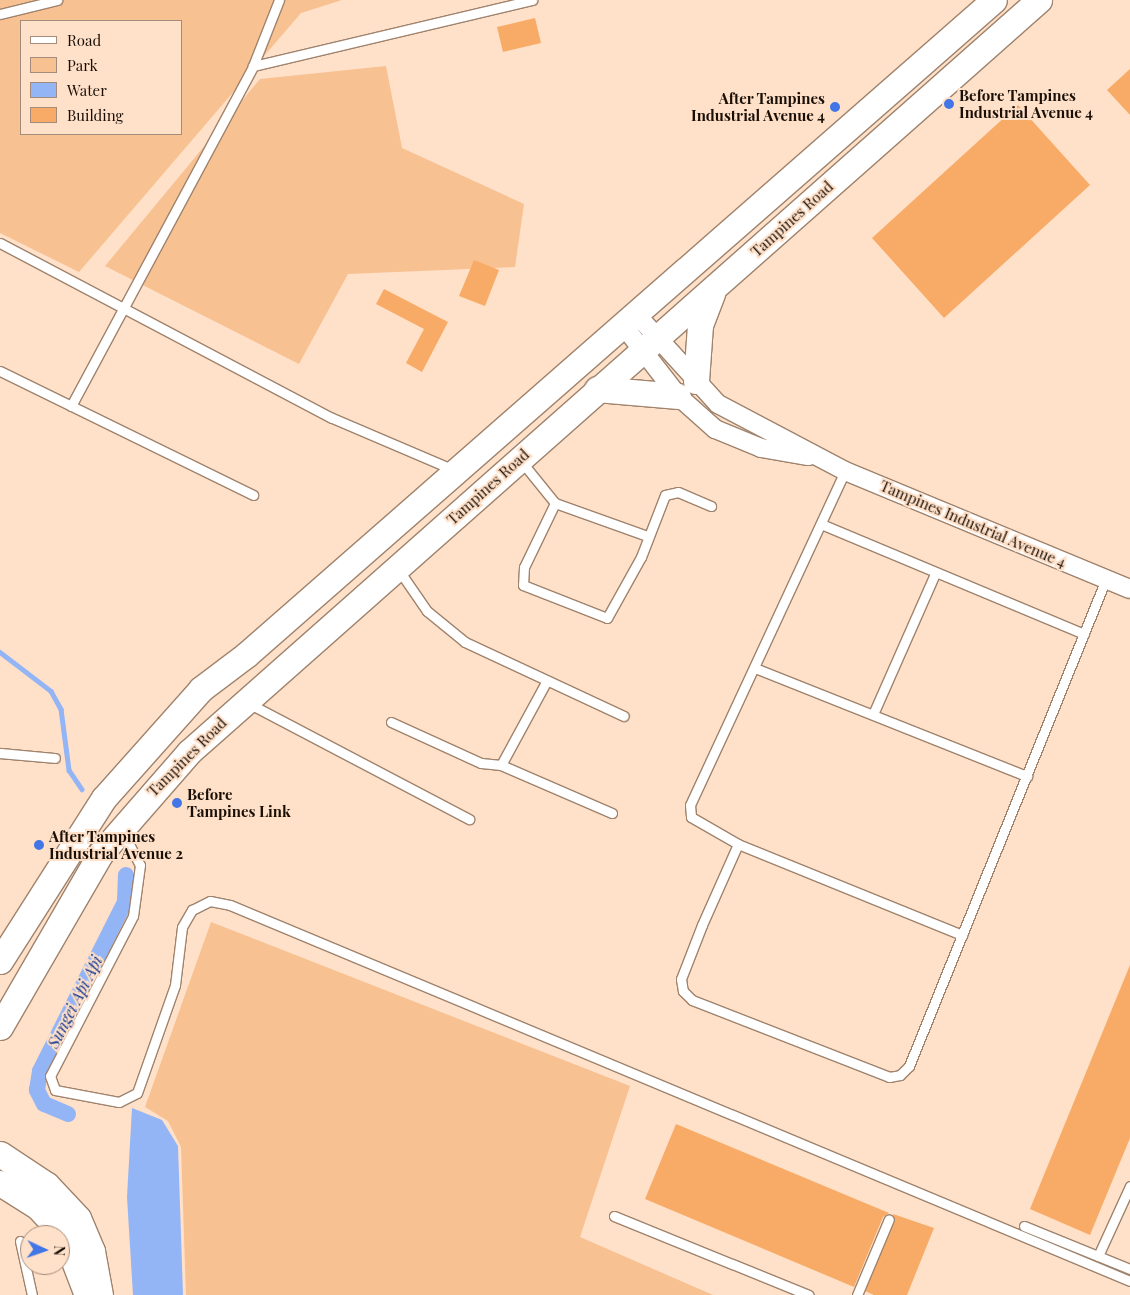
<!DOCTYPE html>
<style>
body{margin:0}
#map{position:relative;width:1130px;height:1295px;overflow:hidden;background:#ffe0c8;font-family:"Playfair Display",serif}
div>[style]{position:absolute}
.green>*{inset:0;background:#f8c192}
.water>*{inset:0;background:#93b4f5}
.stream>*{height:4.5px;margin:-2.25px;padding:0 2.25px;transform-origin:2.25px;border-radius:2.25px;background:#93b4f5}
.canal>*{height:16px;margin:-8px;padding:0 8px;transform-origin:8px;border-radius:8px;background:#93b4f5}
.building>*{inset:0;background:#f8ab66}
.roads{filter:drop-shadow(1px 0 #9f836d) drop-shadow(-1px 0 #9f836d) drop-shadow(0 1px #9f836d) drop-shadow(0 -1px #9f836d)}
.lane>*{height:9px;margin:-4.5px;padding:0 4.5px;transform-origin:4.5px;border-radius:4.5px;background:#fff}
.street>*{height:18px;margin:-9px;padding:0 9px;transform-origin:9px;border-radius:9px;background:#fff}
.secondary>*{height:25px;margin:-12.5px;padding:0 12.5px;transform-origin:12.5px;border-radius:12.5px;background:#fff}
.dots>*{width:14px;height:14px;translate:-50% -50%;box-sizing:border-box;border:2px solid #ffe0c8;border-radius:50%}
span{translate:-50% -50%;white-space:nowrap;text-align:center;line-height:1.15;-webkit-text-stroke:4px #ffe0c8;paint-order:stroke}
.poi-label{font-size:15px;color:#190f07;font-weight:700}
.left{translate:0 -50%;text-align:left}
.right{translate:-100% -50%;text-align:right}
.street-label{font-size:15px;color:#190f07}
.water-label{font-size:16px;color:#113791;font-style:italic}
.legend{position:absolute;left:20px;top:20px;width:162px;height:115px;box-sizing:border-box;background:#ffe0c8;border:1px solid #a38c7b;margin:0;padding:6px 9px;list-style:none;font-size:15px;color:#190f07}
.legend li{display:flex;align-items:center;gap:10px;height:25px}
.legend b{width:25px;border:1px solid #a38c7b}
.north{position:absolute;left:20px;top:1225px;width:50px;height:50px;box-sizing:border-box;background:#ffe0c8;border:1px solid #a38c7b;border-radius:50%;rotate:93deg;font-size:14px;font-weight:700;line-height:20px;text-align:center;color:#190f07}
.north::after{content:'';display:block;margin:auto;width:18px;height:22px;background:#4276e6;clip-path:polygon(50% 0,100% 100%,50% 72%,0 100%)}
</style>
<div id="map">
<div class="green">
<div style="clip-path:polygon(evenodd,0 0,342px 0,301px 13px,79px 272px,0 233px,0 0,21px 21px,181px 21px,181px 134px,21px 134px,21px 21px)"></div>
<div style="clip-path:polygon(386px 66px,402px 148px,524px 204px,515px 267px,348px 274px,299px 364px,105px 266px,260px 79px)"></div>
<div style="clip-path:polygon(211px 922px,630px 1086px,580px 1237px,713px 1295px,186px 1295px,181px 1147px,168px 1121px,145px 1107px)"></div>
</div>
<div class="water">
<div style="clip-path:polygon(132px 1108px,162px 1120px,178px 1146px,183px 1295px,133px 1295px,127px 1197px)"></div>
</div>
<div class="stream">
<div style="left:0;top:652px;width:64px;rotate:37.4deg"></div>
<div style="left:51px;top:691px;width:21px;rotate:61deg"></div>
<div style="left:61px;top:709px;width:62px;rotate:82.5deg"></div>
<div style="left:69px;top:770px;width:23px;rotate:56deg"></div>
</div>
<div class="canal">
<div style="left:68px;top:1114px;width:26px;rotate:-157deg"></div>
<div style="left:44px;top:1104px;width:16px;rotate:-117deg"></div>
<div style="left:37px;top:1090px;width:19px;rotate:-81deg"></div>
<div style="left:40px;top:1071px;width:189px;rotate:-63.3deg"></div>
<div style="left:125px;top:902px;width:27px;rotate:-88deg"></div>
</div>
<div class="building">
<div style="clip-path:polygon(535px 18px,541px 43px,503px 52px,497px 27px)"></div>
<div style="clip-path:polygon(1130px 69px,1130px 115px,1107px 90px)"></div>
<div style="clip-path:polygon(1018px 105px,1090px 185px,944px 318px,872px 238px)"></div>
<div style="clip-path:polygon(474px 260px,499px 270px,485px 306px,459px 296px)"></div>
<div style="clip-path:polygon(384px 289px,448px 322px,422px 372px,406px 363px,424px 329px,376px 304px)"></div>
<div style="clip-path:polygon(1130px 965px,1130px 1138px,1090px 1235px,1030px 1209px)"></div>
<div style="clip-path:polygon(676px 1124px,889px 1213px,883px 1217px,854px 1287px,645px 1199px)"></div>
<div style="clip-path:polygon(893px 1214px,934px 1228px,907px 1295px,874px 1295px,865px 1291px,895px 1221px)"></div>
</div>
<div class="roads">
<div class="lane">
<div style="left:0;top:14px;width:59px;rotate:-13.8deg"></div>
<div style="left:253px;top:66px;width:287px;rotate:-13.3deg"></div>
<div style="left:0;top:243px;width:375px;rotate:27.8deg"></div>
<div style="left:332px;top:418px;width:133px;rotate:23.1deg"></div>
<div style="left:0;top:371px;width:282px;rotate:26.1deg"></div>
<div style="left:71px;top:406px;width:386px;rotate:-61.8deg"></div>
<div style="left:253px;top:66px;width:71px;rotate:-68.5deg"></div>
<div style="left:521px;top:461px;width:54px;rotate:51deg"></div>
<div style="left:555px;top:503px;width:98px;rotate:19.7deg"></div>
<div style="left:845px;top:471px;width:368px;rotate:114.9deg"></div>
<div style="left:690px;top:805px;width:12px;rotate:85deg"></div>
<div style="left:691px;top:817px;width:54px;rotate:29.9deg"></div>
<div style="left:738px;top:844px;width:242px;rotate:22.1deg"></div>
<div style="left:555px;top:503px;width:71px;rotate:115.8deg"></div>
<div style="left:524px;top:567px;width:18px;rotate:93deg"></div>
<div style="left:523px;top:585px;width:90px;rotate:21.4deg"></div>
<div style="left:607px;top:618px;width:70px;rotate:-60.9deg"></div>
<div style="left:641px;top:557px;width:66px;rotate:-68.8deg"></div>
<div style="left:665px;top:495px;width:13px;rotate:-13deg"></div>
<div style="left:678px;top:492px;width:36px;rotate:23deg"></div>
<div style="left:821px;top:524px;width:285px;rotate:22.7deg"></div>
<div style="left:398px;top:569px;width:51px;rotate:55.4deg"></div>
<div style="left:427px;top:611px;width:49px;rotate:39.2deg"></div>
<div style="left:465px;top:642px;width:175px;rotate:25deg"></div>
<div style="left:755px;top:668px;width:293px;rotate:21.7deg"></div>
<div style="left:248px;top:703px;width:250px;rotate:27.7deg"></div>
<div style="left:874px;top:712px;width:151px;rotate:-66.2deg"></div>
<div style="left:391px;top:722px;width:99px;rotate:24.5deg"></div>
<div style="left:481px;top:763px;width:20px;rotate:6deg"></div>
<div style="left:501px;top:765px;width:94px;rotate:-61.5deg"></div>
<div style="left:0;top:753px;width:55px;rotate:5.2deg"></div>
<div style="left:501px;top:765px;width:121px;rotate:23.4deg"></div>
<div style="left:123px;top:832px;width:37px;rotate:63deg"></div>
<div style="left:140px;top:865px;width:51px;rotate:97.8deg"></div>
<div style="left:133px;top:916px;width:180px;rotate:117.4deg"></div>
<div style="left:50px;top:1076px;width:15px;rotate:70deg"></div>
<div style="left:55px;top:1090px;width:65px;rotate:10.6deg"></div>
<div style="left:119px;top:1102px;width:20px;rotate:-27deg"></div>
<div style="left:137px;top:1093px;width:114px;rotate:-70.6deg"></div>
<div style="left:175px;top:985px;width:58px;rotate:-83.1deg"></div>
<div style="left:182px;top:927px;width:20px;rotate:-60deg"></div>
<div style="left:192px;top:910px;width:20px;rotate:-27deg"></div>
<div style="left:210px;top:901px;width:20px;rotate:11deg"></div>
<div style="left:230px;top:905px;width:975px;rotate:22.67deg"></div>
<div style="left:738px;top:844px;width:89px;rotate:114deg"></div>
<div style="left:702px;top:925px;width:58px;rotate:111.3deg"></div>
<div style="left:681px;top:979px;width:12px;rotate:81deg"></div>
<div style="left:683px;top:991px;width:13px;rotate:45deg"></div>
<div style="left:692px;top:1000px;width:212px;rotate:21.3deg"></div>
<div style="left:889px;top:1077px;width:11px;rotate:-10deg"></div>
<div style="left:900px;top:1075px;width:13px;rotate:-45deg"></div>
<div style="left:909px;top:1066px;width:525px;rotate:-67.98deg"></div>
<div style="left:614px;top:1216px;width:210px;rotate:22.1deg"></div>
<div style="left:1024px;top:1226px;width:114px;rotate:22.1deg"></div>
<div style="left:20px;top:1241px;width:55px;rotate:77.5deg"></div>
<div style="left:1098px;top:1256px;width:77px;rotate:-65.4deg"></div>
<div style="left:857px;top:1295px;width:82px;rotate:-67.2deg"></div>
</div>
<div class="street">
<div style="left:636px;top:314px;width:122px;rotate:47.7deg"></div>
<div style="left:718px;top:404px;width:144px;rotate:27.8deg"></div>
<div style="left:845px;top:471px;width:308px;rotate:22.5deg"></div>
<div style="left:623px;top:325px;width:90px;rotate:52.2deg"></div>
<div style="left:678px;top:396px;width:50px;rotate:41.7deg"></div>
<div style="left:715px;top:429px;width:50px;rotate:22.4deg"></div>
<div style="left:761px;top:448px;width:48px;rotate:9.7deg"></div>
</div>
<div class="secondary">
<div style="left:696px;top:381px;width:56px;rotate:-85.9deg"></div>
<div style="left:700px;top:325px;width:34px;rotate:-69deg"></div>
<div style="left:597px;top:389px;width:81px;rotate:4.9deg"></div>
<div style="left:0;top:961px;width:193px;rotate:-57.5deg"></div>
<div style="left:104px;top:798px;width:146px;rotate:-48.3deg"></div>
<div style="left:201px;top:689px;width:56px;rotate:-37.1deg"></div>
<div style="left:246px;top:655px;width:994px;rotate:-41.21deg"></div>
<div style="left:0;top:1027px;width:201px;rotate:-59.9deg"></div>
<div style="left:101px;top:853px;width:134px;rotate:-48.9deg"></div>
<div style="left:189px;top:752px;width:1135px;rotate:-41.5deg"></div>
<div style="left:0;top:1154px;width:56px;rotate:33.4deg"></div>
<div style="left:47px;top:1185px;width:45px;rotate:46.8deg"></div>
<div style="left:78px;top:1218px;width:36px;rotate:67deg"></div>
<div style="left:92px;top:1251px;width:45px;rotate:79.7deg"></div>
<div style="left:0;top:1183px;width:45px;rotate:32.3deg"></div>
<div style="left:38px;top:1207px;width:38px;rotate:47deg"></div>
<div style="left:64px;top:1235px;width:64px;rotate:69deg"></div>
</div>
</div>
<div class="dots">
<div style="left:949px;top:104px;background:#4276e6"></div>
<div style="left:835px;top:107px;background:#4276e6"></div>
<div style="left:177px;top:803px;background:#4276e6"></div>
<div style="left:39px;top:845px;background:#4276e6"></div>
</div>
<div class="poi-label">
<span class="left" style="left:959px;top:104px">Before Tampines<br>Industrial Avenue 4</span>
<span class="right" style="left:825px;top:107px">After Tampines<br>Industrial Avenue 4</span>
<span class="left" style="left:187px;top:803px">Before<br>Tampines Link</span>
<span class="left" style="left:49px;top:845px">After Tampines<br>Industrial Avenue 2</span>
</div>
<div class="street-label">
<span style="left:792px;top:219px;rotate:-42deg">Tampines Road</span>
<span style="left:488px;top:487px;rotate:-42deg">Tampines Road</span>
<span style="left:973px;top:524px;rotate:23deg">Tampines Industrial Avenue 4</span>
<span style="left:187px;top:757px;rotate:-45deg">Tampines Road</span>
</div>
<div class="water-label">
<span style="left:75px;top:1002px;rotate:-63deg">Sungei Api Api</span>
</div>
<ul class="legend">
<li><b style="height:6px;background:#fff"></b>Road</li>
<li><b style="height:14px;background:#f8c192"></b>Park</li>
<li><b style="height:14px;background:#93b4f5"></b>Water</li>
<li><b style="height:14px;background:#f8ab66"></b>Building</li>
</ul>
<div class="north">N</div>
</div>
